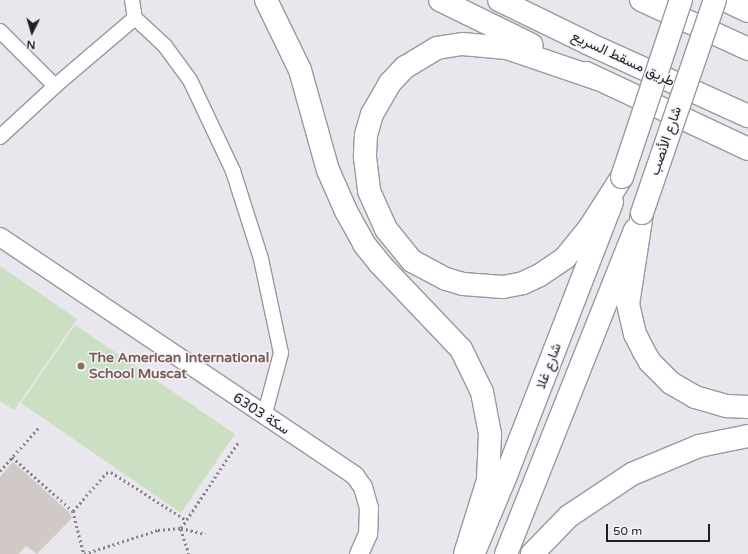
<!DOCTYPE html>
<meta charset="utf-8">
<style>
body{margin:0}
#map{position:relative;width:748px;height:554px;overflow:hidden;background:#eae6ed;font-family:"Varela Round",Vazirmatn,sans-serif}
div>[style]{position:absolute}
.green>*{inset:0;background:#cbe0c2}
.building>*{inset:0;background:#d1c9c7}
.path>*{height:2.5px;margin-top:-1.25px;transform-origin:0;background:repeating-linear-gradient(90deg,#848286 0 2px,transparent 0 5px)}
.roads{filter:drop-shadow(1px 0 #9b989e) drop-shadow(-1px 0 #9b989e) drop-shadow(0 1px #9b989e) drop-shadow(0 -1px #9b989e)}
.minor>*{height:14px;margin:-7px;padding:0 7px;transform-origin:7px;border-radius:7px;background:#fff}
.tertiary>*{height:18px;margin:-9px;padding:0 9px;transform-origin:9px;border-radius:9px;background:#fff}
.primary>*{height:22px;margin:-11px;padding:0 11px;transform-origin:11px;border-radius:11px;background:#fff}
.motorway>*{height:22px;margin:-11px;padding:0 11px;transform-origin:11px;border-radius:11px;background:#fff}
.bridges{filter:drop-shadow(1px 0 #9b989e) drop-shadow(-1px 0 #9b989e) drop-shadow(0 1px #9b989e) drop-shadow(0 -1px #9b989e)}
.primary-bridge>*{height:22px;margin:-11px;padding:0 11px;transform-origin:11px;border-radius:11px;background:#fff}
.dots>*{width:11px;height:11px;translate:-50% -50%;box-sizing:border-box;border:2px solid #f7f4fa;border-radius:50%}
span{translate:-50% -50%;white-space:nowrap;text-align:center;line-height:1.15;-webkit-text-stroke:3px #f7f4fa;paint-order:stroke}
.street-label{font-size:14px;color:#201f21}
.education-label{font-size:14px;color:#785e54;font-weight:700}
.left{translate:0 -50%;text-align:left}
.north{position:absolute;left:12px;top:12px;width:40px;height:40px;-webkit-text-stroke:3px #f7f4fa;paint-order:stroke;rotate:185deg;font-size:11px;font-weight:700;line-height:16px;text-align:center;color:#201f21}
.north::after{content:'';display:block;margin:auto;width:14px;height:18px;background:#201f21;clip-path:polygon(50% 0,100% 100%,50% 72%,0 100%)}
.scale{position:absolute;left:606px;top:524px;width:104px;height:18px;box-sizing:border-box;border:2px solid #201f21;border-top:0;padding-left:5px;font-size:12px;line-height:14px;white-space:nowrap;color:#201f21;-webkit-text-stroke:3px #f7f4fa;paint-order:stroke}
</style>
<div id="map">
<div class="green">
<div style="clip-path:polygon(0 266px,77px 319px,14px 410px,0 401px)"></div>
<div style="clip-path:polygon(75px 325px,235px 434px,181px 513px,21px 403px)"></div>
</div>
<div class="building">
<div style="clip-path:polygon(13px 462px,69px 512px,72px 518px,37px 554px,26px 546px,19px 554px,0 554px,0 477px)"></div>
</div>
<div class="path">
<div style="left:12px;top:457px;width:81px;rotate:41.5deg"></div>
<div style="left:73px;top:511px;width:44px;rotate:75.7deg"></div>
<div style="left:0;top:471px;width:59px;rotate:-48.4deg"></div>
<div style="left:73px;top:511px;width:50px;rotate:-49deg"></div>
<div style="left:106px;top:473px;width:5px;rotate:-11deg"></div>
<div style="left:111px;top:472px;width:89px;rotate:32.6deg"></div>
<div style="left:181px;top:528px;width:105px;rotate:-56.3deg"></div>
<div style="left:181px;top:529px;width:26px;rotate:72deg"></div>
<div style="left:84px;top:554px;width:78px;rotate:-18deg"></div>
<div style="left:158px;top:530px;width:23px;rotate:-5deg"></div>
<div style="left:181px;top:528px;width:25px;rotate:14deg"></div>
</div>
<div class="roads">
<div class="minor">
<div style="left:132px;top:0;width:18px;rotate:81deg"></div>
<div style="left:0;top:31px;width:78px;rotate:45deg"></div>
<div style="left:0;top:137px;width:75px;rotate:-42.8deg"></div>
<div style="left:55px;top:86px;width:105px;rotate:-40.4deg"></div>
<div style="left:135px;top:18px;width:41px;rotate:43deg"></div>
<div style="left:165px;top:46px;width:42px;rotate:53.7deg"></div>
<div style="left:190px;top:80px;width:101px;rotate:64.7deg"></div>
<div style="left:233px;top:171px;width:92px;rotate:72.3deg"></div>
<div style="left:261px;top:259px;width:96px;rotate:78deg"></div>
<div style="left:281px;top:353px;width:66px;rotate:104.9deg"></div>
</div>
<div class="tertiary">
<div style="left:0;top:237px;width:428px;rotate:33.9deg"></div>
<div style="left:355px;top:476px;width:14px;rotate:54deg"></div>
<div style="left:363px;top:487px;width:22px;rotate:74deg"></div>
<div style="left:369px;top:508px;width:26px;rotate:92deg"></div>
<div style="left:368px;top:534px;width:22px;rotate:114deg"></div>
</div>
<div class="primary">
<div style="left:475px;top:550px;width:78px;rotate:-67.4deg"></div>
<div style="left:505px;top:478px;width:296px;rotate:-68.8deg"></div>
<div style="left:506px;top:554px;width:349px;rotate:-68.3deg"></div>
</div>
<div class="motorway">
<div style="left:266px;top:0;width:78px;rotate:64.1deg"></div>
<div style="left:300px;top:70px;width:104px;rotate:74.4deg"></div>
<div style="left:328px;top:170px;width:45px;rotate:66.3deg"></div>
<div style="left:346px;top:211px;width:38px;rotate:61deg"></div>
<div style="left:364px;top:244px;width:26px;rotate:51deg"></div>
<div style="left:380px;top:264px;width:117px;rotate:46.4deg"></div>
<div style="left:461px;top:349px;width:48px;rotate:64deg"></div>
<div style="left:482px;top:392px;width:43px;rotate:79.2deg"></div>
<div style="left:490px;top:434px;width:46px;rotate:92.5deg"></div>
<div style="left:488px;top:480px;width:77px;rotate:107.3deg"></div>
<div style="left:440px;top:0;width:102px;rotate:26.1deg"></div>
<div style="left:499px;top:0;width:98px;rotate:26deg"></div>
<div style="left:587px;top:43px;width:177px;rotate:24.4deg"></div>
<div style="left:641px;top:0;width:118px;rotate:24.6deg"></div>
<div style="left:725px;top:0;width:25px;rotate:26deg"></div>
<div style="left:586px;top:73px;width:179px;rotate:25.1deg"></div>
<div style="left:598px;top:79px;width:96px;rotate:-161.2deg"></div>
<div style="left:507px;top:48px;width:45px;rotate:-174.9deg"></div>
<div style="left:462px;top:44px;width:25px;rotate:171deg"></div>
<div style="left:437px;top:48px;width:37px;rotate:149deg"></div>
<div style="left:405px;top:67px;width:22px;rotate:133deg"></div>
<div style="left:390px;top:83px;width:36px;rotate:120deg"></div>
<div style="left:372px;top:114px;width:22px;rotate:106deg"></div>
<div style="left:366px;top:135px;width:22px;rotate:93deg"></div>
<div style="left:365px;top:157px;width:34px;rotate:83deg"></div>
<div style="left:369px;top:191px;width:42px;rotate:65.9deg"></div>
<div style="left:386px;top:229px;width:41px;rotate:50.9deg"></div>
<div style="left:412px;top:261px;width:38px;rotate:28deg"></div>
<div style="left:446px;top:279px;width:18px;rotate:16deg"></div>
<div style="left:463px;top:284px;width:40px;rotate:4.3deg"></div>
<div style="left:503px;top:287px;width:20px;rotate:-11deg"></div>
<div style="left:523px;top:283px;width:19px;rotate:-25deg"></div>
<div style="left:540px;top:275px;width:30px;rotate:-34deg"></div>
<div style="left:565px;top:258px;width:40px;rotate:-51deg"></div>
<div style="left:590px;top:227px;width:59px;rotate:-57.4deg"></div>
<div style="left:642px;top:213px;width:92px;rotate:98.7deg"></div>
<div style="left:628px;top:304px;width:31px;rotate:77deg"></div>
<div style="left:635px;top:334px;width:18px;rotate:63deg"></div>
<div style="left:643px;top:350px;width:14px;rotate:60deg"></div>
<div style="left:650px;top:362px;width:30px;rotate:45deg"></div>
<div style="left:671px;top:383px;width:28px;rotate:30deg"></div>
<div style="left:695px;top:397px;width:33px;rotate:16deg"></div>
<div style="left:727px;top:406px;width:21px;rotate:3deg"></div>
<div style="left:532px;top:554px;width:53px;rotate:-45.8deg"></div>
<div style="left:569px;top:516px;width:76px;rotate:-33.7deg"></div>
<div style="left:632px;top:474px;width:73px;rotate:-22.7deg"></div>
<div style="left:699px;top:446px;width:50px;rotate:-11.5deg"></div>
</div>
</div>
<div class="bridges">
<div class="primary-bridge">
<div style="left:622px;top:177px;width:187px;rotate:-71.6deg"></div>
<div style="left:642px;top:213px;width:225px;rotate:-71.1deg"></div>
</div>
</div>
<div class="dots">
<div style="left:81px;top:366px;background:#8d6e63"></div>
</div>
<div class="street-label">
<span style="left:623px;top:59px;rotate:25deg">طريق مسقط السريع</span>
<span style="left:666px;top:141px;rotate:-71deg">شارع الأنصب</span>
<span style="left:549px;top:366px;rotate:-69deg">شارع غلا</span>
<span style="left:261px;top:414px;rotate:33deg">سكة 6303</span>
</div>
<div class="education-label">
<span class="left" style="left:89px;top:366px">The American International<br>School Muscat</span>
</div>
<div class="north">N</div>
<div class="scale">50 m</div>
</div>
